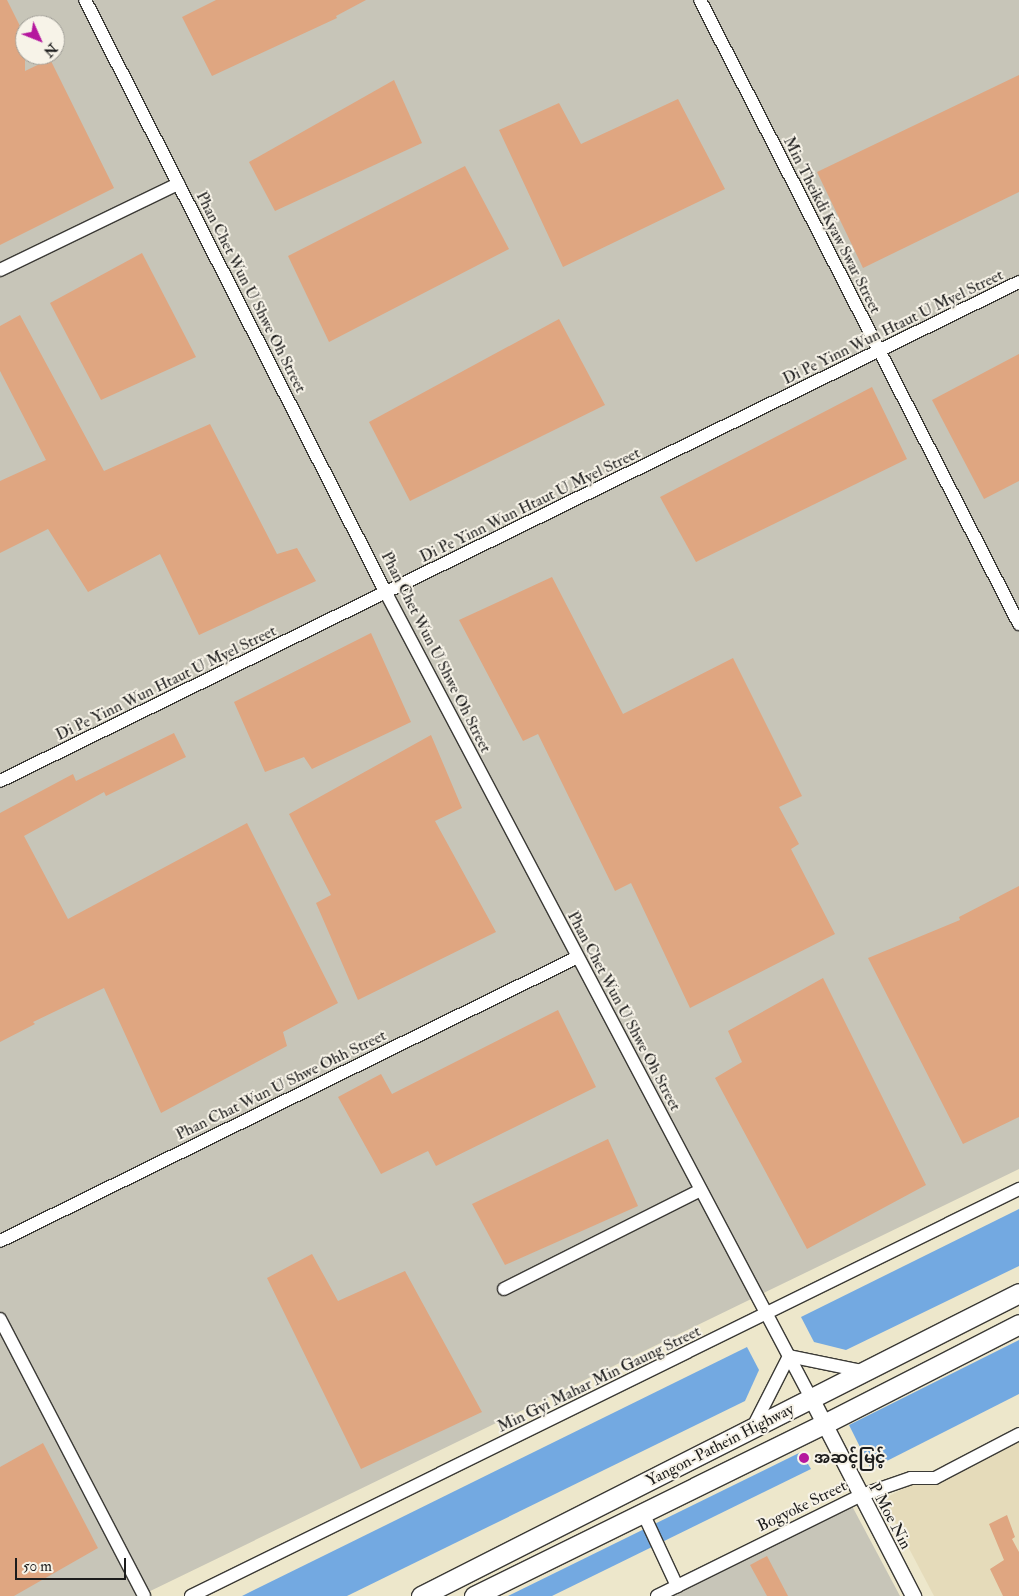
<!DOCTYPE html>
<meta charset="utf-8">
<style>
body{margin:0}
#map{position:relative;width:1019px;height:1596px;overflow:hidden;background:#ede7cb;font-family:"IM FELL Double Pica","Noto Sans Myanmar",serif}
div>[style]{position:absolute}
.built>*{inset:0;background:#e5dbba}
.industrial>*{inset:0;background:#c7c5b8}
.water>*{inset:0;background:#73a9e1}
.building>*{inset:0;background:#dfa681}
.roads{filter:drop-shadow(1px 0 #3b3a36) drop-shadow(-1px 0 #3b3a36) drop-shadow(0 1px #3b3a36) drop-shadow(0 -1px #3b3a36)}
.minor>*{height:12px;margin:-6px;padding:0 6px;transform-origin:6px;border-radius:6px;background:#fff}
.tertiary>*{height:15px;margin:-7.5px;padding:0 7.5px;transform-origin:7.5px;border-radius:7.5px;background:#fff}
.primary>*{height:19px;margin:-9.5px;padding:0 9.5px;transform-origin:9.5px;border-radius:9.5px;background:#fff}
.dots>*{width:14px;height:14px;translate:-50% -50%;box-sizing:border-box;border:2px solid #f7f3e8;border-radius:50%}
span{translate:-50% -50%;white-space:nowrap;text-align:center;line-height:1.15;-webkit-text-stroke:4px #f7f3e8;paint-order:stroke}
.street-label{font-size:16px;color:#1c1c1c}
.poi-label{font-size:16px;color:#1c1c1c;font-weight:700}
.left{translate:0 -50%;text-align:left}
.north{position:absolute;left:15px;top:15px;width:50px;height:50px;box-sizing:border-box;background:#f7f3e8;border:1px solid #9f9d96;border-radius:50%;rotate:134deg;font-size:14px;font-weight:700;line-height:20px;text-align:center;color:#1c1c1c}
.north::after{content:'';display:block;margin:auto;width:18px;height:22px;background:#b5179e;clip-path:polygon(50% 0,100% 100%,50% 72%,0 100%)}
.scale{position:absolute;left:15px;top:1558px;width:111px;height:22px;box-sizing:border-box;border:2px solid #1c1c1c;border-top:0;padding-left:6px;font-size:15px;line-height:18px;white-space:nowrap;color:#1c1c1c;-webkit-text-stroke:4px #f7f3e8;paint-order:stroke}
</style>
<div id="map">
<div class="built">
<div style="clip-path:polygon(1019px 1430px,1019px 1596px,934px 1596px,883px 1499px)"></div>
</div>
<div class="industrial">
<div style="clip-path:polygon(evenodd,0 0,1019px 0,1019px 1169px,140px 1596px,0 1596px,0 0,25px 25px,55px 25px,55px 55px,25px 55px,25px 25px)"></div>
<div style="clip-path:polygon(852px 1506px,900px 1596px,673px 1596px)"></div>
</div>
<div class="water">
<div style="clip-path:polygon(1019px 1209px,1019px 1266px,846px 1350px,814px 1342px,801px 1317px)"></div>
<div style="clip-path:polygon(1019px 1340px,1019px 1394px,871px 1469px,849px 1425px)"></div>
<div style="clip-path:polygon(747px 1347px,759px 1370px,745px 1401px,347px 1596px,242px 1596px)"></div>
<div style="clip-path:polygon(801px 1452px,811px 1469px,552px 1596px,508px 1596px)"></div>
</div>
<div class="building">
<div style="clip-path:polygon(0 0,7px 0,25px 36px,25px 71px,50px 59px,114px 188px,0 245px)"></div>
<div style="clip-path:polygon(216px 0,366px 0,336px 16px,337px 18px,212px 76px,182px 17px)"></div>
<div style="clip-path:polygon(1019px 75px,1019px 192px,863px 268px,817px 172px)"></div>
<div style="clip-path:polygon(394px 80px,422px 143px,275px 211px,249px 162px)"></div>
<div style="clip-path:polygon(678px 99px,725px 189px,563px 267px,499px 130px,559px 103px,581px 144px)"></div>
<div style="clip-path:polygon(465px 166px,509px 249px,329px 342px,288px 256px)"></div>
<div style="clip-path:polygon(142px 253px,196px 357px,101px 400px,50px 303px)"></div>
<div style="clip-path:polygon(20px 315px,104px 471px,210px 424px,277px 554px,297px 548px,316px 581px,199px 635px,160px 554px,88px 592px,48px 529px,0 553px,0 481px,46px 460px,0 371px,0 326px)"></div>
<div style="clip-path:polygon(559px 319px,605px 405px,410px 501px,369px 422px)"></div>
<div style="clip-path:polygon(1019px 354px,1019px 481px,984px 499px,932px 400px)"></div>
<div style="clip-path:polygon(872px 387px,907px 459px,696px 562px,660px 497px)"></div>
<div style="clip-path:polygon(552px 577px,623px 714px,733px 658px,802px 796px,779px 807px,799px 844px,791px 849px,835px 934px,690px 1008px,631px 883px,615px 891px,538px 734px,523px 741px,459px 620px)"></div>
<div style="clip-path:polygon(371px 633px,411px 722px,312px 769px,304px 757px,265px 772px,234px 702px)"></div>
<div style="clip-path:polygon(174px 733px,186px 757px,106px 796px,104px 792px,24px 836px,68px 919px,247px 823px,338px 1003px,283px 1032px,287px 1046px,161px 1113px,104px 988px,33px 1022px,35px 1024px,0 1042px,0 813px,73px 774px,76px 781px)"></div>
<div style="clip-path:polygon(431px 735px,462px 808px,435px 821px,496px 932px,358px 1000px,316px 903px,331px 895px,289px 814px)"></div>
<div style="clip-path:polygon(1019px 886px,1019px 1117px,963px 1144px,868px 958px,960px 920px,959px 917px)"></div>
<div style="clip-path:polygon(823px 978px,926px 1185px,807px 1249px,715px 1078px,742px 1062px,728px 1031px)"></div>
<div style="clip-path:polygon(558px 1010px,596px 1087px,436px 1166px,428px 1151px,381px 1174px,338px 1097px,381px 1074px,392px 1094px)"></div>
<div style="clip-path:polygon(608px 1139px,638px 1206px,505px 1265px,472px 1204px)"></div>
<div style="clip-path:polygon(312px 1254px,338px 1301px,405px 1271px,482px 1412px,361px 1469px,267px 1278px)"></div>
<div style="clip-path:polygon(43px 1443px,98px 1548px,14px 1596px,0 1596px,0 1467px)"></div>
<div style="clip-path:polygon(1007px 1515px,1015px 1537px,1012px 1539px,1019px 1552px,1019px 1596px,1003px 1596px,990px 1569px,1004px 1560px,989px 1524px)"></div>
<div style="clip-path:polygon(767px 1556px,788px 1596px,767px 1596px,750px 1565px)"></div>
</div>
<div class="roads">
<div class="minor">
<div style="left:85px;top:0;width:665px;rotate:63.09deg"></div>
<div style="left:386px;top:593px;width:910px;rotate:62.17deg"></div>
<div style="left:700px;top:0;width:701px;rotate:62.92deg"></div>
<div style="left:0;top:270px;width:198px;rotate:-25.8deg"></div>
<div style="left:0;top:781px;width:1135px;rotate:-26.09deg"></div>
<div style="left:0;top:1241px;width:642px;rotate:-26.17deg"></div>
<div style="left:504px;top:1289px;width:220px;rotate:-26.7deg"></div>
<div style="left:0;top:1319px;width:312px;rotate:62.5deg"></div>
<div style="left:752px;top:1429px;width:82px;rotate:-63.1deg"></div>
<div style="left:789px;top:1356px;width:79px;rotate:11.7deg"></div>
<div style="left:643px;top:1513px;width:81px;rotate:65deg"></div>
<div style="left:191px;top:1596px;width:923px;rotate:-26.18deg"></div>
<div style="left:657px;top:1596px;width:225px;rotate:-26.3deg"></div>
<div style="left:859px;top:1496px;width:55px;rotate:-19.1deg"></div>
<div style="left:911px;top:1478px;width:24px"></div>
<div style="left:935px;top:1478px;width:95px;rotate:-27.6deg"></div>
</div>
<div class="tertiary">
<div style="left:811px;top:1398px;width:223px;rotate:62.7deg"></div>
</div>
<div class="primary">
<div style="left:421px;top:1596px;width:670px;rotate:-26.87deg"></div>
<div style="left:474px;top:1596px;width:390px;rotate:-26.2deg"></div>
<div style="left:824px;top:1424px;width:219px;rotate:-27.1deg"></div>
</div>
</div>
<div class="dots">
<div style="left:804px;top:1458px;background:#b5179e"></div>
</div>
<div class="street-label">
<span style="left:832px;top:225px;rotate:63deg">Min Theikdi Kyaw Swar Street</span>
<span style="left:251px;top:292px;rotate:63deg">Phan Chet Wun U Shwe Oh Street</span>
<span style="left:893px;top:327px;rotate:-26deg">Di Pe Yinn Wun Htaut U Myel Street</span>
<span style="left:530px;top:505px;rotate:-26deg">Di Pe Yinn Wun Htaut U Myel Street</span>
<span style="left:436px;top:652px;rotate:63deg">Phan Chet Wun U Shwe Oh Street</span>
<span style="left:166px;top:683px;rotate:-26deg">Di Pe Yinn Wun Htaut U Myel Street</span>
<span style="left:624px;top:1011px;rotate:62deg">Phan Chet Wun U Shwe Oh Street</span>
<span style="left:281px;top:1085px;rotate:-26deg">Phan Chat Wun U Shwe Ohh Street</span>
<span style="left:599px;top:1379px;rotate:-26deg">Min Gyi Mahar Min Gaung Street</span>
<span style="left:720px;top:1445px;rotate:-27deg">Yangon-Pathein Highway</span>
<span style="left:802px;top:1506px;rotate:-26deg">Bogyoke Street</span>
<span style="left:890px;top:1516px;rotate:62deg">P Moe Nin</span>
</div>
<div class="poi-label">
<span class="left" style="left:814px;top:1458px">အဆင့်မြင့်</span>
</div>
<div class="north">N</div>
<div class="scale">50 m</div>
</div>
